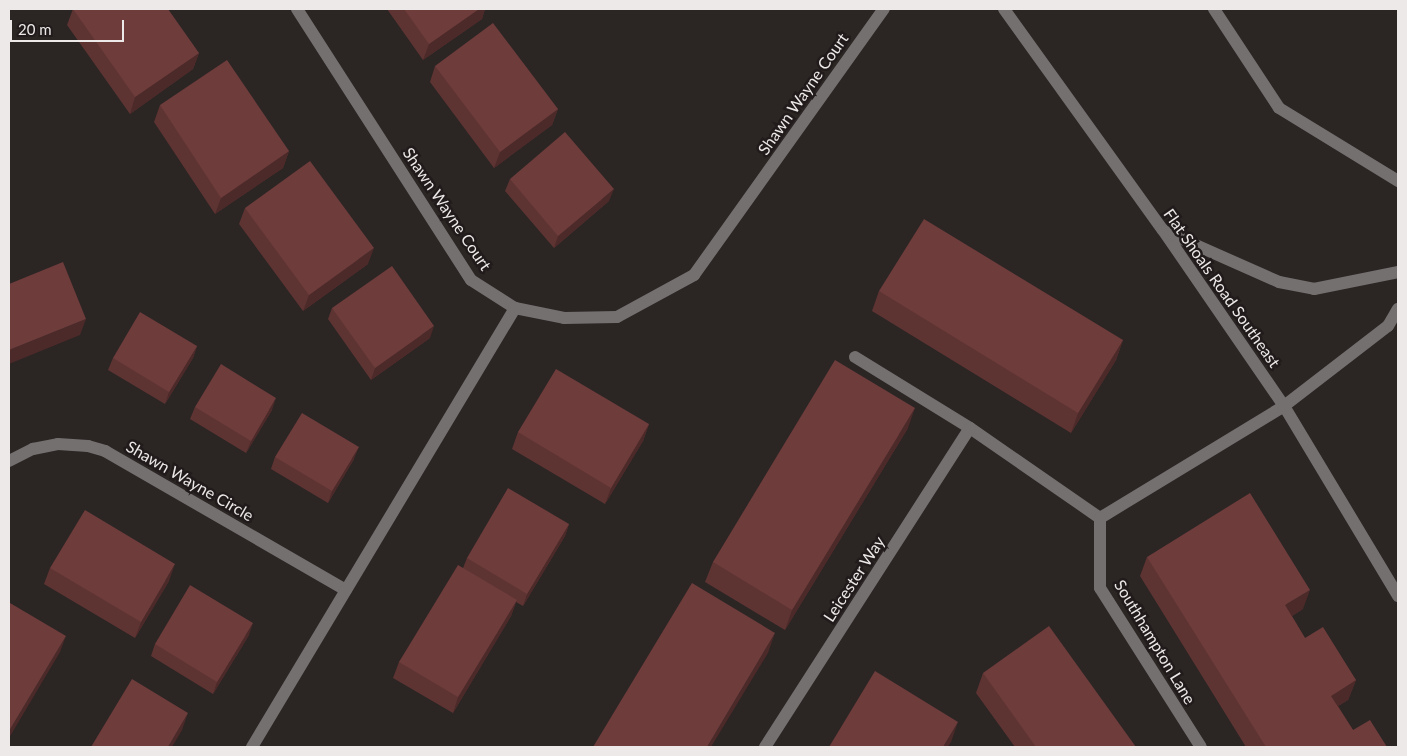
<!DOCTYPE html>
<style>
body{margin:0}
#map{position:relative;width:1407px;height:756px;overflow:hidden;background:#2b2524;font-family:Lato,sans-serif}
div>[style]{position:absolute}
.minor>*{height:12px;margin:-6px;padding:0 6px;transform-origin:6px;border-radius:6px;background:#73706f}
.wall>*{inset:0;background:#5e3433}
.shaded-wall>*{inset:0;background:#4c2a29}
.building>*{inset:0;background:#6d3c3b}
span{translate:-50% -50%;white-space:nowrap;text-align:center;line-height:1.15;-webkit-text-stroke:5px #211b1b;paint-order:stroke}
.street-label{font-size:16px;color:#ede9e9}
.frame{position:absolute;inset:0;border:10px solid #ede9e9;pointer-events:none}
.scale{position:absolute;left:10px;top:20px;width:114px;height:22px;box-sizing:border-box;border:2px solid #ede9e9;border-top:0;padding-left:6px;font-size:15px;line-height:18px;white-space:nowrap;color:#ede9e9;-webkit-text-stroke:4px #211b1b;paint-order:stroke}
</style>
<div id="map">
<div class="minor">
<div style="left:297px;top:9px;width:322px;rotate:57.3deg"></div>
<div style="left:471px;top:280px;width:52px;rotate:32.5deg"></div>
<div style="left:515px;top:308px;width:50px;rotate:11.5deg"></div>
<div style="left:564px;top:318px;width:53px;rotate:-1.1deg"></div>
<div style="left:617px;top:317px;width:88px;rotate:-28.6deg"></div>
<div style="left:694px;top:275px;width:327px;rotate:-54.5deg"></div>
<div style="left:1004px;top:9px;width:272px;rotate:54.3deg"></div>
<div style="left:1163px;top:230px;width:214px;rotate:55.5deg"></div>
<div style="left:1284px;top:406px;width:222px;rotate:59deg"></div>
<div style="left:1214px;top:9px;width:118px;rotate:56.7deg"></div>
<div style="left:1279px;top:108px;width:140px;rotate:31.5deg"></div>
<div style="left:1164px;top:231px;width:126px;rotate:23.9deg"></div>
<div style="left:1279px;top:282px;width:36px;rotate:11deg"></div>
<div style="left:1314px;top:289px;width:86px;rotate:-11.4deg"></div>
<div style="left:855px;top:357px;width:135px;rotate:31.7deg"></div>
<div style="left:970px;top:428px;width:158px;rotate:34.7deg"></div>
<div style="left:1100px;top:518px;width:215px;rotate:-31.3deg"></div>
<div style="left:1284px;top:406px;width:131px;rotate:-37.6deg"></div>
<div style="left:1388px;top:326px;width:20px;rotate:-60deg"></div>
<div style="left:9px;top:461px;width:27px;rotate:-27deg"></div>
<div style="left:33px;top:449px;width:25px;rotate:-11deg"></div>
<div style="left:58px;top:444px;width:30px;rotate:4deg"></div>
<div style="left:88px;top:446px;width:18px;rotate:16deg"></div>
<div style="left:105px;top:451px;width:278px;rotate:30deg"></div>
<div style="left:1100px;top:518px;width:70px;rotate:90deg"></div>
<div style="left:1100px;top:588px;width:188px;rotate:57.6deg"></div>
<div style="left:252px;top:747px;width:512px;rotate:-59.07deg"></div>
<div style="left:765px;top:747px;width:379px;rotate:-57.3deg"></div>
</div>
<div class="wall">
<div style="clip-path:polygon(73px 9px,199px 53px,193px 69px,130px 114px,67px 25px)"></div>
<div style="clip-path:polygon(387px 9px,485px 9px,482px 19px,423px 60px)"></div>
<div style="clip-path:polygon(435px 66px,558px 109px,552px 125px,494px 168px,430px 82px)"></div>
<div style="clip-path:polygon(160px 105px,289px 151px,283px 168px,215px 214px,154px 122px)"></div>
<div style="clip-path:polygon(510px 179px,609px 201px,554px 248px,505px 191px)"></div>
<div style="clip-path:polygon(245px 208px,368px 264px,303px 311px,239px 224px)"></div>
<div style="clip-path:polygon(879px 291px,1123px 340px,1116px 360px,1071px 433px,872px 311px)"></div>
<div style="clip-path:polygon(332px 308px,430px 338px,371px 380px,328px 319px)"></div>
<div style="clip-path:polygon(197px 346px,193px 358px,165px 404px,108px 370px,113px 358px)"></div>
<div style="clip-path:polygon(195px 407px,272px 410px,246px 453px,190px 419px)"></div>
<div style="clip-path:polygon(649px 424px,643px 441px,605px 504px,512px 449px,518px 432px)"></div>
<div style="clip-path:polygon(908px 428px,785px 630px,705px 582px,713px 562px)"></div>
<div style="clip-path:polygon(275px 457px,354px 459px,328px 503px,271px 469px)"></div>
<div style="clip-path:polygon(569px 524px,565px 536px,523px 606px,516px 602px,511px 616px,453px 713px,393px 678px,399px 662px,463px 568px,467px 558px)"></div>
<div style="clip-path:polygon(1147px 557px,1303px 609px,1292px 616px,1305px 638px,1356px 680px,1348px 700px,1338px 706px,1353px 730px,1387px 747px,1246px 747px,1140px 576px)"></div>
<div style="clip-path:polygon(50px 568px,169px 581px,135px 638px,44px 584px)"></div>
<div style="clip-path:polygon(249px 635px,213px 694px,151px 656px,155px 644px)"></div>
<div style="clip-path:polygon(983px 673px,1136px 747px,1015px 747px,976px 693px)"></div>
</div>
<div class="shaded-wall">
<div style="clip-path:polygon(479px 9px,485px 9px,482px 19px,423px 60px,429px 44px)"></div>
<div style="clip-path:polygon(199px 53px,193px 69px,130px 114px,135px 97px)"></div>
<div style="clip-path:polygon(558px 109px,552px 125px,494px 168px,500px 152px)"></div>
<div style="clip-path:polygon(289px 151px,283px 168px,215px 214px,221px 198px)"></div>
<div style="clip-path:polygon(614px 189px,609px 201px,554px 248px,558px 236px)"></div>
<div style="clip-path:polygon(374px 248px,368px 264px,303px 311px,309px 295px)"></div>
<div style="clip-path:polygon(86px 319px,80px 335px,9px 364px,9px 350px)"></div>
<div style="clip-path:polygon(434px 326px,430px 338px,371px 380px,375px 368px)"></div>
<div style="clip-path:polygon(1123px 340px,1116px 360px,1071px 433px,1078px 413px)"></div>
<div style="clip-path:polygon(197px 346px,193px 358px,165px 404px,169px 392px)"></div>
<div style="clip-path:polygon(276px 398px,272px 410px,246px 453px,251px 441px)"></div>
<div style="clip-path:polygon(915px 408px,908px 428px,785px 630px,792px 610px)"></div>
<div style="clip-path:polygon(649px 424px,643px 441px,605px 504px,611px 488px)"></div>
<div style="clip-path:polygon(359px 447px,354px 459px,328px 503px,332px 491px)"></div>
<div style="clip-path:polygon(569px 524px,565px 536px,523px 606px,527px 594px)"></div>
<div style="clip-path:polygon(175px 564px,169px 581px,135px 638px,141px 622px)"></div>
<div style="clip-path:polygon(1310px 590px,1303px 609px,1278px 625px,1285px 605px)"></div>
<div style="clip-path:polygon(517px 600px,511px 616px,453px 713px,458px 697px)"></div>
<div style="clip-path:polygon(253px 623px,249px 635px,213px 694px,217px 682px)"></div>
<div style="clip-path:polygon(775px 633px,768px 653px,711px 747px,707px 747px)"></div>
<div style="clip-path:polygon(66px 636px,60px 652px,9px 738px,9px 731px)"></div>
<div style="clip-path:polygon(1356px 680px,1348px 700px,1324px 715px,1331px 696px)"></div>
<div style="clip-path:polygon(188px 713px,182px 730px,172px 747px,168px 747px)"></div>
<div style="clip-path:polygon(958px 722px,951px 742px,948px 747px,943px 747px)"></div>
</div>
<div class="building">
<div style="clip-path:polygon(73px 9px,168px 9px,199px 53px,135px 97px)"></div>
<div style="clip-path:polygon(404px 9px,479px 9px,429px 44px)"></div>
<div style="clip-path:polygon(493px 23px,558px 109px,500px 152px,435px 66px)"></div>
<div style="clip-path:polygon(227px 60px,289px 151px,221px 198px,160px 105px)"></div>
<div style="clip-path:polygon(565px 132px,614px 189px,558px 236px,510px 179px)"></div>
<div style="clip-path:polygon(310px 161px,374px 248px,309px 295px,245px 208px)"></div>
<div style="clip-path:polygon(924px 219px,1123px 340px,1078px 413px,879px 291px)"></div>
<div style="clip-path:polygon(63px 262px,86px 319px,9px 350px,9px 284px)"></div>
<div style="clip-path:polygon(392px 266px,434px 326px,375px 368px,332px 308px)"></div>
<div style="clip-path:polygon(140px 312px,197px 346px,169px 392px,113px 358px)"></div>
<div style="clip-path:polygon(835px 360px,915px 408px,792px 610px,713px 562px)"></div>
<div style="clip-path:polygon(221px 364px,276px 398px,251px 441px,195px 407px)"></div>
<div style="clip-path:polygon(556px 369px,649px 424px,611px 488px,518px 432px)"></div>
<div style="clip-path:polygon(302px 413px,359px 447px,332px 491px,275px 457px)"></div>
<div style="clip-path:polygon(508px 488px,569px 524px,527px 594px,467px 558px)"></div>
<div style="clip-path:polygon(1250px 493px,1310px 590px,1285px 605px,1305px 638px,1323px 627px,1356px 680px,1331px 696px,1353px 730px,1370px 720px,1387px 747px,1266px 747px,1147px 557px)"></div>
<div style="clip-path:polygon(85px 510px,175px 564px,141px 622px,50px 568px)"></div>
<div style="clip-path:polygon(458px 565px,517px 600px,458px 697px,399px 662px)"></div>
<div style="clip-path:polygon(692px 583px,775px 633px,707px 747px,593px 747px)"></div>
<div style="clip-path:polygon(190px 585px,253px 623px,217px 682px,155px 644px)"></div>
<div style="clip-path:polygon(10px 603px,66px 636px,9px 731px,9px 606px)"></div>
<div style="clip-path:polygon(1049px 626px,1136px 747px,1036px 747px,983px 673px)"></div>
<div style="clip-path:polygon(875px 671px,958px 722px,943px 747px,829px 747px)"></div>
<div style="clip-path:polygon(132px 679px,188px 713px,168px 747px,91px 747px)"></div>
</div>
<div class="street-label">
<span style="left:803px;top:94px;rotate:-55deg">Shawn Wayne Court</span>
<span style="left:447px;top:209px;rotate:56deg">Shawn Wayne Court</span>
<span style="left:1222px;top:288px;rotate:55deg">Flat Shoals Road Southeast</span>
<span style="left:190px;top:481px;rotate:30deg">Shawn Wayne Circle</span>
<span style="left:854px;top:579px;rotate:-57deg">Leicester Way</span>
<span style="left:1155px;top:642px;rotate:59deg">Southhampton Lane</span>
</div>
<div class="frame"></div>
<div class="scale">20 m</div>
</div>
